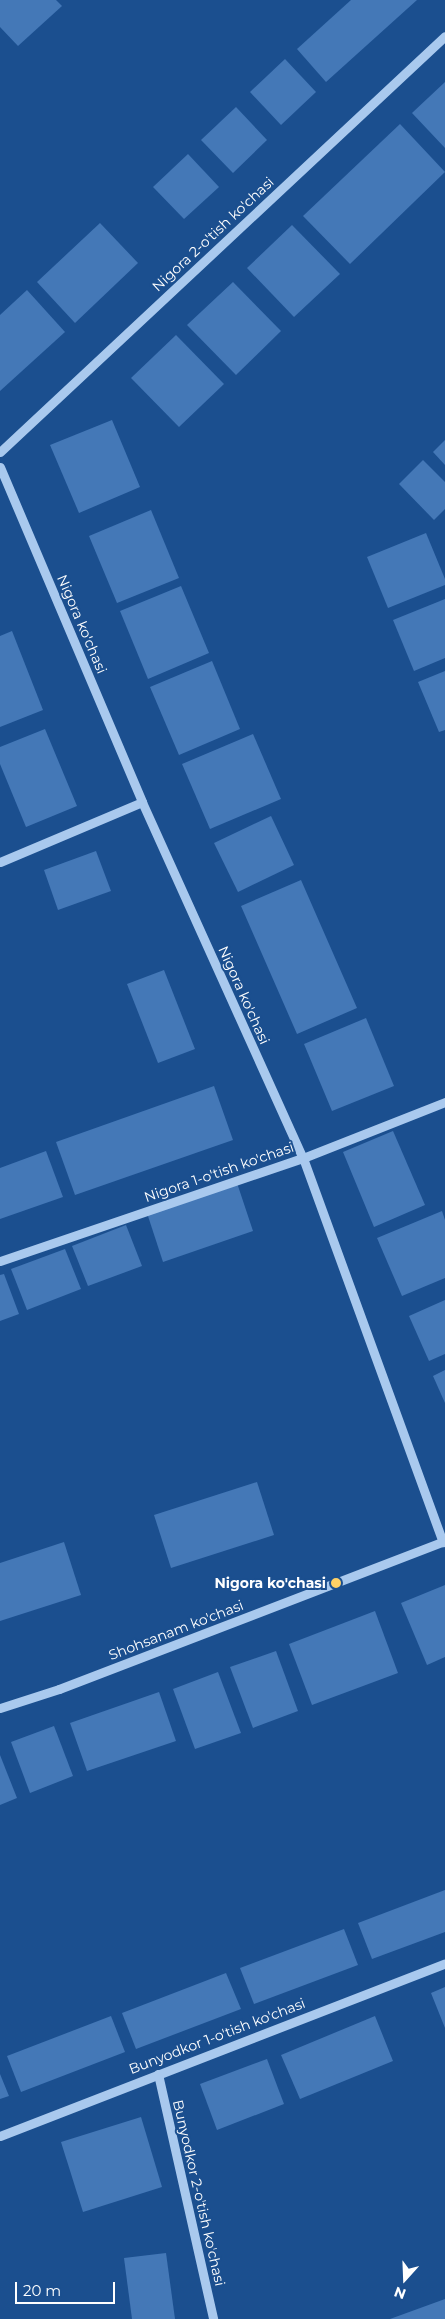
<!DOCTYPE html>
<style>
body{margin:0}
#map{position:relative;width:445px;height:2319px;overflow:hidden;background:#1b4f8f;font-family:Montserrat,sans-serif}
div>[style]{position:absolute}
.building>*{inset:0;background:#4478b7}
.minor>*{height:9px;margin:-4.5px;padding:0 4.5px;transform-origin:4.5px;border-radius:4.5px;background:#a9c9ee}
.dots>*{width:14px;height:14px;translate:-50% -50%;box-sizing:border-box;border:2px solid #1b4f8f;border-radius:50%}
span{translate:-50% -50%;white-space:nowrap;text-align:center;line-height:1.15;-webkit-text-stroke:4px #1b4f8f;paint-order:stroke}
.street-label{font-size:14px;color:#fff}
.poi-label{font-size:14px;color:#fff;font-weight:700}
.right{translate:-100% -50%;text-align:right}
.north{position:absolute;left:380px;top:2254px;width:50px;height:50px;-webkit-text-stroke:4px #1b4f8f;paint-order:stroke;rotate:200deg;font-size:14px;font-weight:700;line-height:20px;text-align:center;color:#fff}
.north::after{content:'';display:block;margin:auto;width:18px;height:22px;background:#fff;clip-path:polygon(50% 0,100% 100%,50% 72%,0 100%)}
.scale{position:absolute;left:15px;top:2282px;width:100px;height:22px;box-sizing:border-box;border:2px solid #fff;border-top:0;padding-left:6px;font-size:15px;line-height:18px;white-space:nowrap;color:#fff;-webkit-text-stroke:4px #1b4f8f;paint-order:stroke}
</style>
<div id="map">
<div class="building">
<div style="clip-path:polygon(0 0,56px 0,62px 6px,18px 46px,0 27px)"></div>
<div style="clip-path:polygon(351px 0,417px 0,326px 82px,297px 49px)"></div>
<div style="clip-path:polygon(285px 59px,316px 92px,281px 125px,250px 92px)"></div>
<div style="clip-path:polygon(445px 82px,445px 148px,412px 113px)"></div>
<div style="clip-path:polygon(236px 107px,267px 140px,233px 173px,201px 140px)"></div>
<div style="clip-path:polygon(400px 124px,445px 172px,350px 264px,303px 216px)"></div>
<div style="clip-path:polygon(188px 154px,219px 187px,184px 219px,153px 187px)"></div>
<div style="clip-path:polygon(100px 223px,138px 263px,75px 323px,37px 282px)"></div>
<div style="clip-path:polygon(292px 225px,340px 274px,294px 317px,247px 268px)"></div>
<div style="clip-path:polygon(233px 282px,281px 331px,236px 375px,187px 325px)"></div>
<div style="clip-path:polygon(27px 290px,65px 332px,0 391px,0 315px)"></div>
<div style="clip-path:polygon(176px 335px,224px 384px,179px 427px,131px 378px)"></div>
<div style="clip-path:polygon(112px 420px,140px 487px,79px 513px,50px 445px)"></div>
<div style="clip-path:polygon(445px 440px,445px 465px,433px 452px)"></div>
<div style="clip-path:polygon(423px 460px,445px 482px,445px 509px,434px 520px,399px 484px)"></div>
<div style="clip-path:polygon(151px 510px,179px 578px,117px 603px,89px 536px)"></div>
<div style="clip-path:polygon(426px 533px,445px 579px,445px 585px,388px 608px,367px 557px)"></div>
<div style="clip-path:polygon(181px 586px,209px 653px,148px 679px,120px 611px)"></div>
<div style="clip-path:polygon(445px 599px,445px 658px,414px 671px,393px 620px)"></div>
<div style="clip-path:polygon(12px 631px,43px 710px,0 727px,0 636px)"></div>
<div style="clip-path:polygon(212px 661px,240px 729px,179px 755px,150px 687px)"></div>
<div style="clip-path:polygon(445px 671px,445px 730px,439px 732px,418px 682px)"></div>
<div style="clip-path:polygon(45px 729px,77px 806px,26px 827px,0 764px,0 747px)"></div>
<div style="clip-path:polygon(253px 734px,281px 799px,210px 829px,182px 764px)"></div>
<div style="clip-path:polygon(271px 816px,294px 865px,238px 892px,214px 843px)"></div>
<div style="clip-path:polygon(96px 851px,111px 891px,58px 910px,44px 870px)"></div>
<div style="clip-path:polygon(301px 880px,357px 1008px,297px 1034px,241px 906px)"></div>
<div style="clip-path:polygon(164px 970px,195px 1049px,158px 1063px,127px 984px)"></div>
<div style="clip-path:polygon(366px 1018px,394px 1086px,332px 1111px,304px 1044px)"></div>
<div style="clip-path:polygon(214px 1086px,233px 1140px,75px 1195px,56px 1142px)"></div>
<div style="clip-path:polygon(393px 1131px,425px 1205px,374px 1227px,343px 1152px)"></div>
<div style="clip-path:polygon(46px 1151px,63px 1197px,0 1219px,0 1168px)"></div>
<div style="clip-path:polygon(237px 1183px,253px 1231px,163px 1262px,147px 1213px)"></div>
<div style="clip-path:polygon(442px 1211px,445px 1220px,445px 1278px,402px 1296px,377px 1238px)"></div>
<div style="clip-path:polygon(126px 1225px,142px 1266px,88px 1286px,72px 1246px)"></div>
<div style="clip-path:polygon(65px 1249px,81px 1289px,27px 1310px,11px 1269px)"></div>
<div style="clip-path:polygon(4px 1274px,19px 1314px,0 1321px,0 1275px)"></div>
<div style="clip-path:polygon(445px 1300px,445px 1354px,429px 1361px,409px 1316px)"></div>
<div style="clip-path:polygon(445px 1370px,445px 1403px,433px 1376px)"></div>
<div style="clip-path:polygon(257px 1482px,274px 1535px,171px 1568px,154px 1515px)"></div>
<div style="clip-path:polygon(64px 1542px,81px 1595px,0 1621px,0 1563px)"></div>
<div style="clip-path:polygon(445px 1585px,445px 1657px,427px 1665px,401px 1603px)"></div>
<div style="clip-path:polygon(375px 1611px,398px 1673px,312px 1705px,289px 1644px)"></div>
<div style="clip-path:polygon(276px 1651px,298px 1711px,253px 1728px,230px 1667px)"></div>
<div style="clip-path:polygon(218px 1672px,241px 1733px,195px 1749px,173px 1689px)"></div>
<div style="clip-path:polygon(159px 1692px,176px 1741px,87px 1771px,70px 1723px)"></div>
<div style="clip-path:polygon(54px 1726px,73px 1776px,30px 1793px,11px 1742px)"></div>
<div style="clip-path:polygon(0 1755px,17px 1798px,0 1805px)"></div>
<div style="clip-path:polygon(445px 1890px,445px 1932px,372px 1959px,358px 1923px)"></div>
<div style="clip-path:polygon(344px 1929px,358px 1965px,254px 2004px,240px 1968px)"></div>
<div style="clip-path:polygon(226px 1973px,241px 2009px,136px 2049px,122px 2013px)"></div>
<div style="clip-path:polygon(445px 1987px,445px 2028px,431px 1993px)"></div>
<div style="clip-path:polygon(111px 2016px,125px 2052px,21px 2092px,7px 2056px)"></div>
<div style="clip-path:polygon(375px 2016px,393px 2061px,300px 2099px,281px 2055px)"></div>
<div style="clip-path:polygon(267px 2059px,284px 2104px,217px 2130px,200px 2084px)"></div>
<div style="clip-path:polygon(0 2074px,9px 2096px,0 2099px)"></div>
<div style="clip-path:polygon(141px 2117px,162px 2187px,83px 2212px,61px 2142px)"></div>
<div style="clip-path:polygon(166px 2253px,175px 2319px,132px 2319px,124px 2258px)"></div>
<div style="clip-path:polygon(445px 2299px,445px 2319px,390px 2319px)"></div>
</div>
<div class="minor">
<div style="left:0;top:452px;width:609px;rotate:-43.07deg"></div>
<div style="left:0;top:467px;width:364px;rotate:67deg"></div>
<div style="left:142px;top:802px;width:391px;rotate:65.7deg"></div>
<div style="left:303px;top:1158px;width:409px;rotate:70deg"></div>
<div style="left:0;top:862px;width:154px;rotate:-22.9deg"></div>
<div style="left:0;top:1261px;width:320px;rotate:-18.8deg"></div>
<div style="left:303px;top:1158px;width:153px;rotate:-21.5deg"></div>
<div style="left:0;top:1708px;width:62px;rotate:-17.9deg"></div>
<div style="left:59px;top:1689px;width:413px;rotate:-21deg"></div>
<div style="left:158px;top:2074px;width:251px;rotate:77.3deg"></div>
<div style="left:0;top:2136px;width:477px;rotate:-21.2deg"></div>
</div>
<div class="dots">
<div style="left:336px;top:1583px;background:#ffd166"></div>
</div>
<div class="street-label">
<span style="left:213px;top:234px;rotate:-43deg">Nigora 2-o'tish ko'chasi</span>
<span style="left:82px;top:624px;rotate:67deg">Nigora ko'chasi</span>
<span style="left:244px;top:995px;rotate:66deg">Nigora ko'chasi</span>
<span style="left:219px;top:1172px;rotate:-19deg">Nigora 1-o'tish ko'chasi</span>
<span style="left:176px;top:1630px;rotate:-21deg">Shohsanam ko'chasi</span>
<span style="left:217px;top:2036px;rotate:-21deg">Bunyodkor 1-o'tish ko'chasi</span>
<span style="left:199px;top:2193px;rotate:77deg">Bunyodkor 2-o'tish ko'chasi</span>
</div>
<div class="poi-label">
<span class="right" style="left:326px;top:1583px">Nigora ko'chasi</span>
</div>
<div class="north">N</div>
<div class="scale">20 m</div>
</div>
